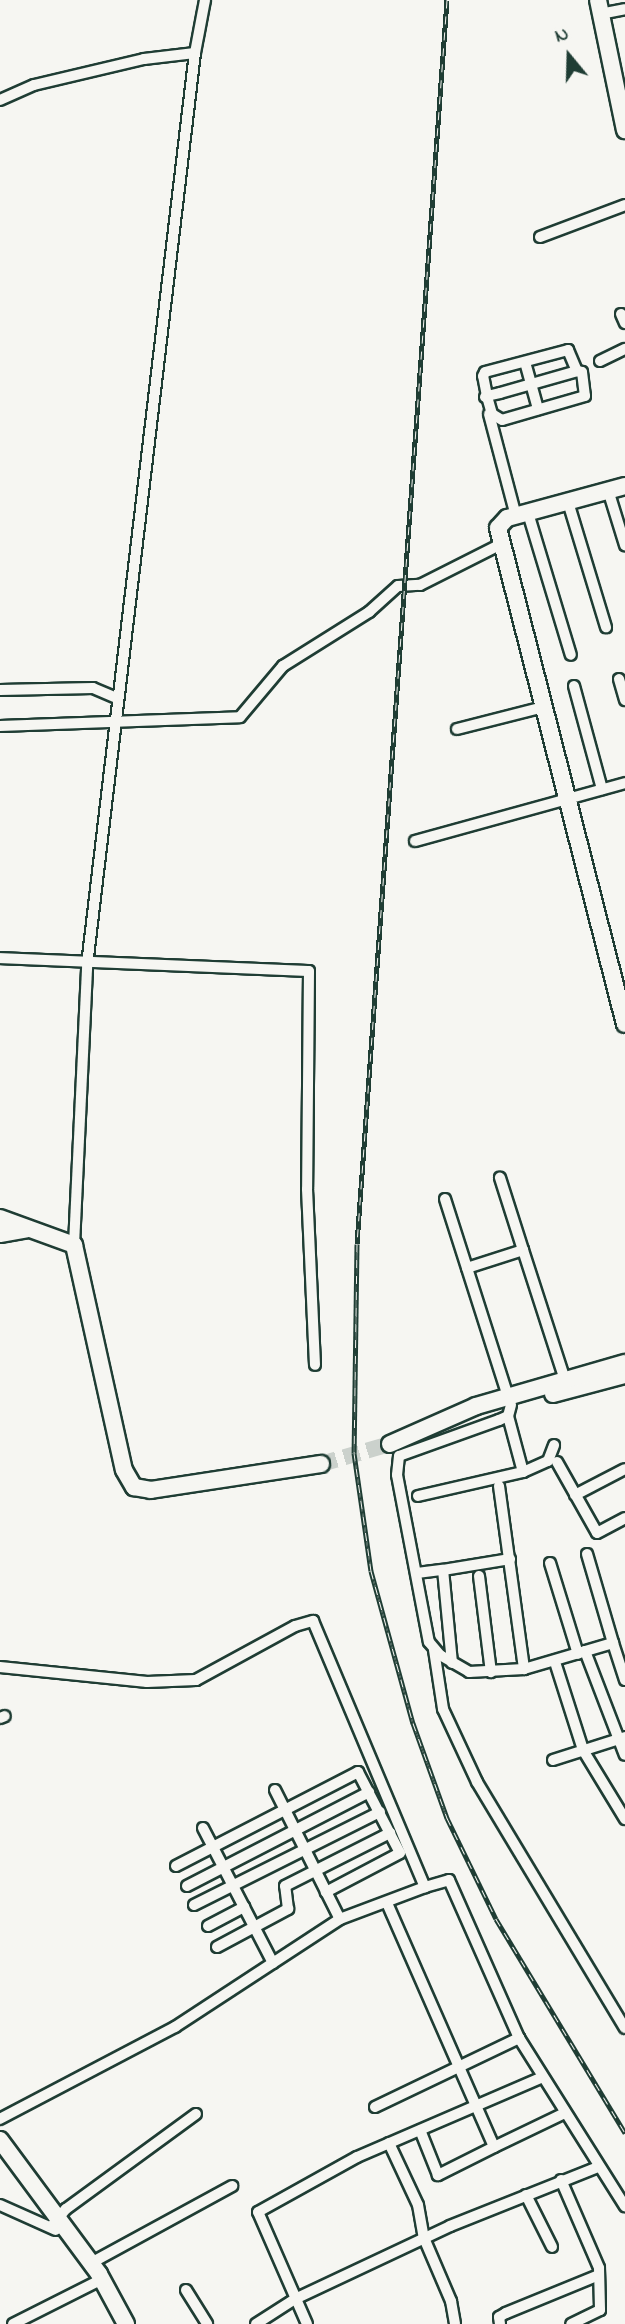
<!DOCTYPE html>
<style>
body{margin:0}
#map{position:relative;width:625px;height:2324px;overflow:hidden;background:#f6f6f2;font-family:"Indie Flower",sans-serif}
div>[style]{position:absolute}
.secondary-tunnel>*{height:16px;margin-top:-8px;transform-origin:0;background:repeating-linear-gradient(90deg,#cbd1cc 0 16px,transparent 0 24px)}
.roads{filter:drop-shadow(2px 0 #1f3d34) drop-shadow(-2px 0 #1f3d34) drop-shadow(0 2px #1f3d34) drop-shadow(0 -2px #1f3d34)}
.street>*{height:10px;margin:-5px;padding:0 5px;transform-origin:5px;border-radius:5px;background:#f6f6f2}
.secondary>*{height:16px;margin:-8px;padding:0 8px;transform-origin:8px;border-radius:8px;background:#f6f6f2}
.rail>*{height:5px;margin-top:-2.5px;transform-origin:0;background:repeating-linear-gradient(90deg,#f6f6f2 0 8px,#1f3d34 0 16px);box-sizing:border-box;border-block:2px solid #1f3d34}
span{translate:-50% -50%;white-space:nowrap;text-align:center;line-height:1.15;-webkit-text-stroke:5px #f6f6f2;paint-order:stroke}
.north{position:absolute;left:534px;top:21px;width:70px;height:70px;-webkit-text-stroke:5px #f6f6f2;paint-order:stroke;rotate:341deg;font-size:19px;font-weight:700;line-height:28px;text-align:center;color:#1f3d34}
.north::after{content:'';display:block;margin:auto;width:24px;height:32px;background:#1f3d34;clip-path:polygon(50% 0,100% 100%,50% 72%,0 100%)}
</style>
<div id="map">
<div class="secondary-tunnel">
<div style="left:321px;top:1464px;width:72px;rotate:-16.2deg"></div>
</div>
<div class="roads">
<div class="street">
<div style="left:600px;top:14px;width:25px;rotate:-11deg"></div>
<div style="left:0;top:100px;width:37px;rotate:-24deg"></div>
<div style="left:34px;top:85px;width:113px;rotate:-13.3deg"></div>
<div style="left:144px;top:59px;width:51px;rotate:-6.7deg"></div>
<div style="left:540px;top:237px;width:91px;rotate:-20.6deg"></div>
<div style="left:621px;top:314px;width:10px;rotate:66deg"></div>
<div style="left:600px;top:361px;width:28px;rotate:-26deg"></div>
<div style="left:525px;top:362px;width:49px;rotate:74.5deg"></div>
<div style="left:485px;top:397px;width:2px;rotate:-27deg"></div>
<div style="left:487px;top:396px;width:13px;rotate:-13deg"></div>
<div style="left:500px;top:393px;width:80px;rotate:-15.9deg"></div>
<div style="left:577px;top:371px;width:5px;rotate:11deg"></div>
<div style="left:582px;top:372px;width:24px;rotate:83deg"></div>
<div style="left:585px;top:396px;width:86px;rotate:163.9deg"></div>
<div style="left:502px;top:420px;width:12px;rotate:-149deg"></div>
<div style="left:492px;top:414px;width:19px;rotate:-106deg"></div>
<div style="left:487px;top:396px;width:20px;rotate:-101deg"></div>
<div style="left:483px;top:376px;width:4px;rotate:-63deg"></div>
<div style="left:485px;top:372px;width:86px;rotate:-14.8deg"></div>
<div style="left:568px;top:350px;width:23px;rotate:67deg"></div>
<div style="left:489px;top:414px;width:106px;rotate:75.2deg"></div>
<div style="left:608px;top:490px;width:58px;rotate:72.8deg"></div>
<div style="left:568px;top:502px;width:131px;rotate:73.1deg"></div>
<div style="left:528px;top:513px;width:148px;rotate:73.2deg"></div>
<div style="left:619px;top:679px;width:22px;rotate:74deg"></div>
<div style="left:574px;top:686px;width:107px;rotate:74.8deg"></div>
<div style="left:0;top:690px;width:93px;rotate:-1.2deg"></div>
<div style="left:93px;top:688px;width:26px;rotate:23deg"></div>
<div style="left:0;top:726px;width:240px;rotate:-2.1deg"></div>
<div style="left:240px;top:717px;width:67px;rotate:-49.9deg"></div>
<div style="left:283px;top:666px;width:102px;rotate:-32.1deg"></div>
<div style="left:369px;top:612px;width:39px;rotate:-42deg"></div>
<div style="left:398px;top:586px;width:22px;rotate:-3deg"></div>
<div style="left:420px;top:585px;width:91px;rotate:-26.8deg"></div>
<div style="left:457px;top:729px;width:89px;rotate:-14.3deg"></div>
<div style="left:415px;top:841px;width:218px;rotate:-15.4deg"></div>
<div style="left:0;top:958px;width:309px;rotate:2.4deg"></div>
<div style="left:309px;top:971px;width:218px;rotate:90.5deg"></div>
<div style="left:307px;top:1189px;width:176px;rotate:87.4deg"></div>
<div style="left:445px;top:1199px;width:208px;rotate:72.3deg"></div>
<div style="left:74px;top:1245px;width:280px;rotate:-87.3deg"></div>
<div style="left:87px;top:965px;width:918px;rotate:-83.25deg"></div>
<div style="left:195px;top:53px;width:54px;rotate:-79.3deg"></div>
<div style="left:523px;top:1250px;width:137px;rotate:72.1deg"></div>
<div style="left:467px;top:1268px;width:59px;rotate:-17.8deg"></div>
<div style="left:523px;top:1250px;width:76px;rotate:-107.7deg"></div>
<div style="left:511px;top:1405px;width:11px;rotate:105deg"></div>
<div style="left:508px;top:1416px;width:10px;rotate:156deg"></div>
<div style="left:499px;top:1420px;width:106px;rotate:160.2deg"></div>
<div style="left:399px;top:1456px;width:19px;rotate:96deg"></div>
<div style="left:397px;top:1475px;width:170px;rotate:79.2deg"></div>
<div style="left:429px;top:1642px;width:17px;rotate:50deg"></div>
<div style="left:440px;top:1655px;width:34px;rotate:30deg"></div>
<div style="left:469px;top:1672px;width:55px;rotate:-3.1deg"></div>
<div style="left:524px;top:1669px;width:93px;rotate:-16.3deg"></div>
<div style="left:613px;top:1643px;width:39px;rotate:72deg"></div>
<div style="left:557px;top:1462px;width:81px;rotate:60.6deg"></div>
<div style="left:597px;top:1533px;width:32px;rotate:-28deg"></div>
<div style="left:523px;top:1472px;width:27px;rotate:-24deg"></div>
<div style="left:548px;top:1461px;width:17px;rotate:-69deg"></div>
<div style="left:499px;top:1486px;width:185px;rotate:82.2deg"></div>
<div style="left:575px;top:1495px;width:56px;rotate:-27.5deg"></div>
<div style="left:418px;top:1496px;width:108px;rotate:-12.9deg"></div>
<div style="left:523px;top:1472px;width:58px;rotate:-105deg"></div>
<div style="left:587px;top:1554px;width:93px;rotate:73.7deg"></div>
<div style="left:550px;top:1563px;width:95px;rotate:72.9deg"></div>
<div style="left:417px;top:1573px;width:26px;rotate:-7deg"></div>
<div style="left:479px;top:1576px;width:97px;rotate:82.9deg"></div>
<div style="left:434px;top:1650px;width:60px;rotate:81.3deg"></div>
<div style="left:443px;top:1709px;width:81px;rotate:65deg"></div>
<div style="left:477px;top:1782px;width:287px;rotate:59deg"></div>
<div style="left:585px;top:1651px;width:111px;rotate:69deg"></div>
<div style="left:555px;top:1662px;width:92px;rotate:72.3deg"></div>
<div style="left:583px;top:1750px;width:81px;rotate:58.7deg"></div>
<div style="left:452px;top:1663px;width:93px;rotate:-95.5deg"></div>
<div style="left:443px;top:1570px;width:68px;rotate:-9.3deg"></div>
<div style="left:0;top:1667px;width:148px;rotate:5.8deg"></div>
<div style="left:147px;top:1682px;width:49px;rotate:-2.3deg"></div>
<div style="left:196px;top:1680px;width:113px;rotate:-28.6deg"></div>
<div style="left:295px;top:1626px;width:19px;rotate:-16deg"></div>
<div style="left:313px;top:1621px;width:289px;rotate:67.2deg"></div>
<div style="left:425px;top:1887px;width:91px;rotate:159.4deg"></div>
<div style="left:340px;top:1919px;width:197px;rotate:146.8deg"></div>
<div style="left:175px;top:2027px;width:198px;rotate:152.3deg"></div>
<div style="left:0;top:1718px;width:5px;rotate:-22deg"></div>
<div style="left:553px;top:1760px;width:76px;rotate:-17.7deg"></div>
<div style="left:275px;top:1790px;width:144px;rotate:63.3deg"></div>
<div style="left:203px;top:1828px;width:152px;rotate:62.6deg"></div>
<div style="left:176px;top:1866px;width:205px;rotate:-27.3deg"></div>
<div style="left:358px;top:1772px;width:91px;rotate:62.6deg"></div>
<div style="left:400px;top:1853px;width:84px;rotate:152.2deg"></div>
<div style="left:187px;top:1886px;width:205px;rotate:-27.3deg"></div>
<div style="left:425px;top:1887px;width:25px;rotate:-16deg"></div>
<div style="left:449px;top:1880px;width:173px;rotate:66.1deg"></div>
<div style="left:519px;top:2038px;width:199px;rotate:57.8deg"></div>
<div style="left:387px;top:1903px;width:266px;rotate:66.3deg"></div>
<div style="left:494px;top:2147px;width:63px;rotate:153.4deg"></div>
<div style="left:438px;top:2175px;width:48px;rotate:-111.8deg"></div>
<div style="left:194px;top:1905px;width:208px;rotate:-26.6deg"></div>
<div style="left:208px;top:1926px;width:41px;rotate:-27.8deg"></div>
<div style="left:217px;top:1947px;width:81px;rotate:-28.2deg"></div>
<div style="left:288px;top:1909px;width:23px;rotate:-97deg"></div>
<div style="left:285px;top:1886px;width:118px;rotate:-26.8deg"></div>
<div style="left:375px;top:2107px;width:160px;rotate:-25.6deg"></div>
<div style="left:389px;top:2143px;width:68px;rotate:64.9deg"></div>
<div style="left:418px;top:2205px;width:34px;rotate:80deg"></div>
<div style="left:424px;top:2238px;width:69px;rotate:66.8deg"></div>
<div style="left:451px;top:2301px;width:23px;rotate:80deg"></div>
<div style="left:494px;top:2147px;width:79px;rotate:-25.6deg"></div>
<div style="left:561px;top:2180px;width:96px;rotate:66.6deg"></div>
<div style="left:599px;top:2268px;width:42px;rotate:88.6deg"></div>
<div style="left:600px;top:2310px;width:32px;rotate:154deg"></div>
<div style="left:526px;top:2195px;width:58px;rotate:63.4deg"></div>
<div style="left:0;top:2205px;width:61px;rotate:24.1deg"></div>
<div style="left:52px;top:2226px;width:22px;rotate:-51deg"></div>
<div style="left:66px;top:2209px;width:161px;rotate:-36.2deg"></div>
<div style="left:91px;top:2263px;width:161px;rotate:-28.6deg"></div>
<div style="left:186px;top:2290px;width:40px;rotate:58deg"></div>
<div style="left:13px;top:2324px;width:100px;rotate:-26.8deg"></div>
<div style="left:256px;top:2324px;width:46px;rotate:-32.7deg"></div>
<div style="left:295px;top:2299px;width:171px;rotate:-25.2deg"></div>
<div style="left:450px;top:2226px;width:159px;rotate:-21.7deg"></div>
<div style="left:307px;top:2324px;width:122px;rotate:-113.6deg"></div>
<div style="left:258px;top:2212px;width:113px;rotate:-29.1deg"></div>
<div style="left:357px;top:2157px;width:202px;rotate:-23.3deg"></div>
<div style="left:500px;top:2324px;width:7px;rotate:-98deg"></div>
<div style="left:499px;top:2317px;width:8px;rotate:-30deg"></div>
<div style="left:506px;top:2313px;width:100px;rotate:-22.2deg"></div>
</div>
<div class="secondary">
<div style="left:598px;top:0;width:133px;rotate:78.3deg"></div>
<div style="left:625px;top:486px;width:122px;rotate:164.8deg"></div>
<div style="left:507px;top:518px;width:13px;rotate:132deg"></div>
<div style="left:498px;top:528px;width:512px;rotate:75.64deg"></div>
<div style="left:0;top:1218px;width:79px;rotate:20deg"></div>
<div style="left:74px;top:1245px;width:230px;rotate:77.5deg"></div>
<div style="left:124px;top:1470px;width:20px;rotate:60deg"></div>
<div style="left:134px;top:1487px;width:17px;rotate:10deg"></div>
<div style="left:151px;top:1490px;width:172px;rotate:-8.7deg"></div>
<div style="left:0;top:1234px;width:27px;rotate:-10deg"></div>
<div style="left:553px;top:1394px;width:74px;rotate:-14.8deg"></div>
<div style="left:390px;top:1444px;width:94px;rotate:-23.8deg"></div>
<div style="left:476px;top:1406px;width:155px;rotate:-16.1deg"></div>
<div style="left:0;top:2140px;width:167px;rotate:53.5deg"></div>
<div style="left:99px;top:2274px;width:57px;rotate:61.6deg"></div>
</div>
</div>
<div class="rail">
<div style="left:447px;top:0;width:1247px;rotate:94.14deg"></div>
<div style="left:357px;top:1244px;width:209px;rotate:90.8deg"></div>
<div style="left:354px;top:1453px;width:119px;rotate:81.8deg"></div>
<div style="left:371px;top:1571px;width:158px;rotate:74.6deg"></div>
<div style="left:413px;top:1723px;width:101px;rotate:70.3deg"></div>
<div style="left:447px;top:1818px;width:112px;rotate:64.1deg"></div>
<div style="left:496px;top:1919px;width:250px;rotate:58.9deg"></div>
</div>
<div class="north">N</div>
</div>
